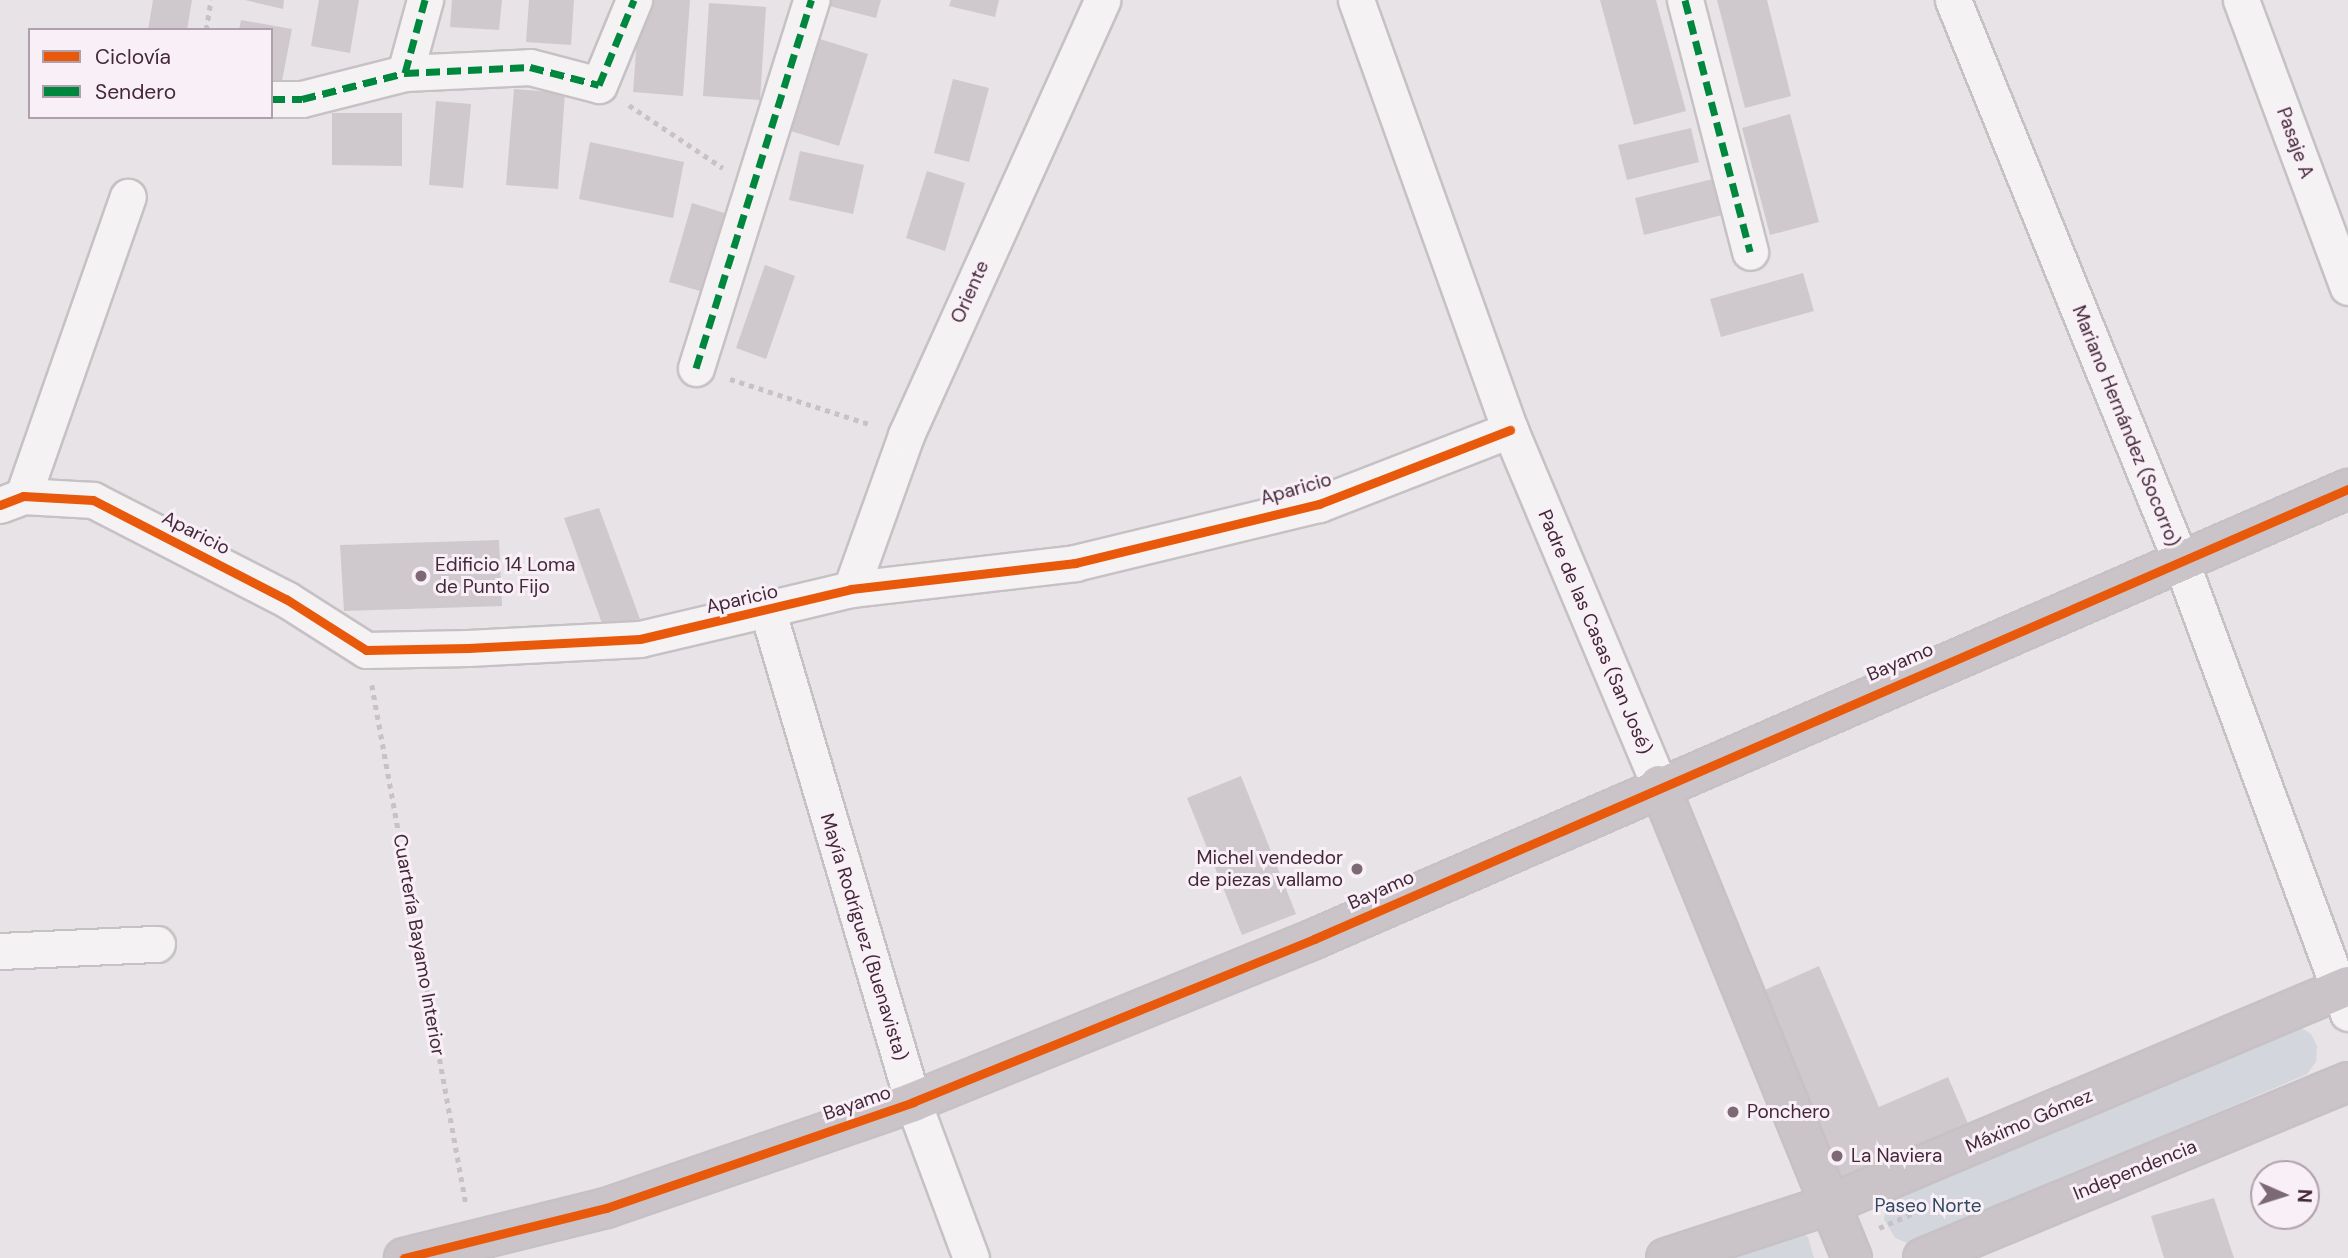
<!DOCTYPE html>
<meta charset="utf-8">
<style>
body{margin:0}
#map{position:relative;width:2348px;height:1258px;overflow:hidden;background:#e8e3e6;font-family:"DM Sans",sans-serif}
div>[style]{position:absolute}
.green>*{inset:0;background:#d3d6dd}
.building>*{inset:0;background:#cfc9cd}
.path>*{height:4.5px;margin-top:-2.25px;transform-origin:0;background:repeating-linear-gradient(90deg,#c8c1c5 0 5px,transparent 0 10px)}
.roads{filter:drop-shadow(2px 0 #c6c1c4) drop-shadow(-2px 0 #c6c1c4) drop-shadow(0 2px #c6c1c4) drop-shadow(0 -2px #c6c1c4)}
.street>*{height:35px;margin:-17.5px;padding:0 17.5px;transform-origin:17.5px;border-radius:17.5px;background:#f5f2f4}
.secondary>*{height:38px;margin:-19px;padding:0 19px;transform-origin:19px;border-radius:19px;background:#cac3c8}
.quiet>*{height:7px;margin-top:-3.5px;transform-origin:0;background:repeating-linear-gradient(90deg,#00873e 0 14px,transparent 0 21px)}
.cycleway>*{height:9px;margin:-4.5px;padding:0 4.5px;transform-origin:4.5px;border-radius:4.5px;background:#e8590c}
.dots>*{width:19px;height:19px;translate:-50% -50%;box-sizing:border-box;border:4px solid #f8f0f6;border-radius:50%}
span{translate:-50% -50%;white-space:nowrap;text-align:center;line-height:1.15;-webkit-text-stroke:6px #f8f0f6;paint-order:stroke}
.street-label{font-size:19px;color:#44273a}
.poi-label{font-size:19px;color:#44273a}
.left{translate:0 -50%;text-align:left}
.right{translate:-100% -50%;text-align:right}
.park-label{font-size:19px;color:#334961}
.legend{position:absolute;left:28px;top:28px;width:245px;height:91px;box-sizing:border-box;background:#f8f0f6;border:2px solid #b0a0ab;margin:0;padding:9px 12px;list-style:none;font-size:21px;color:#44273a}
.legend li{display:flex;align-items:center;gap:14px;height:35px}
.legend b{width:35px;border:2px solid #b0a0ab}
.north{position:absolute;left:2250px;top:1160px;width:70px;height:70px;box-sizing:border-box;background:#f8f0f6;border:2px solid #b0a0ab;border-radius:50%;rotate:93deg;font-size:19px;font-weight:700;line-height:28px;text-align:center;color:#44273a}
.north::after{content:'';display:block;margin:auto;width:24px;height:32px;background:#7d6976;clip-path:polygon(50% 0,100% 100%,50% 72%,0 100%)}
</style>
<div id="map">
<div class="green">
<div style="clip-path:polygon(2300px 1027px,2311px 1034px,2317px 1046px,2316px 1062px,2307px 1074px,1910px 1244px,1895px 1238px,1884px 1219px,1889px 1193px)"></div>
<div style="clip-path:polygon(1798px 1231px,1808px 1237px,1814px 1258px,1709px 1258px)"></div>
</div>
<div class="building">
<div style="clip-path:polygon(153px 0,192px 0,187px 30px,148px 30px)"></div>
<div style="clip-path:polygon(245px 0,284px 0,283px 9px)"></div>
<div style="clip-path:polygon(319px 0,359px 0,350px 53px,311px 46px)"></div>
<div style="clip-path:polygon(452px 0,502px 0,499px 30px,450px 27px)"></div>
<div style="clip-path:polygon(529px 0,574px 0,571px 45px,526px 42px)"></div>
<div style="clip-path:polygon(640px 0,690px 0,683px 96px,633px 92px)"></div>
<div style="clip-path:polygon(831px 0,881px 0,876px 18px,829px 6px)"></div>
<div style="clip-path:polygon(951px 0,999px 0,995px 17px,949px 6px)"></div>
<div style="clip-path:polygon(1600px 0,1656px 0,1686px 111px,1634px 125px)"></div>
<div style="clip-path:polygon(1717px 0,1767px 0,1791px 96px,1745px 108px)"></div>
<div style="clip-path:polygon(709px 3px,766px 7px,760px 100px,703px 96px)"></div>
<div style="clip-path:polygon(241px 20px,292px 29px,281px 86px,271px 84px,271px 30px,239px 30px)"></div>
<div style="clip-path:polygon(820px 39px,868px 54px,839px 146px,791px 131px)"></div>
<div style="clip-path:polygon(953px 79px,989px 88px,969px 162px,934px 153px)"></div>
<div style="clip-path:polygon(514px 89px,565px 93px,558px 189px,506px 185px)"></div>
<div style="clip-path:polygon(436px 101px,471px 104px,463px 188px,429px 185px)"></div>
<div style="clip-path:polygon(332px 113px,402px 113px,402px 166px,332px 165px)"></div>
<div style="clip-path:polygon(1790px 114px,1819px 222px,1770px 235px,1742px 128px)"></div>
<div style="clip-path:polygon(1691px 128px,1699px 162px,1627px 180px,1618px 145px)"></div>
<div style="clip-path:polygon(590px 142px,684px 162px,673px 218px,579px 199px)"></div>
<div style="clip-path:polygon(800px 151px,864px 165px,853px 214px,789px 200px)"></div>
<div style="clip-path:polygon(927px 171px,965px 183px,945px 251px,906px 238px)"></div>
<div style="clip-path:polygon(1713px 179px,1722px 215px,1644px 235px,1635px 198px)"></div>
<div style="clip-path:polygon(692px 203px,731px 215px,707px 293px,669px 282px)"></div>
<div style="clip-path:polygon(765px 265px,795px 276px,766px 359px,736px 348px)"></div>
<div style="clip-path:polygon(1803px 273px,1814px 311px,1721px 337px,1710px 299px)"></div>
<div style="clip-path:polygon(599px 508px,640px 619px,604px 629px,564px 518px)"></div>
<div style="clip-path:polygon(499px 540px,502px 606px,344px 611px,340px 545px)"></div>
<div style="clip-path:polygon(1241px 776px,1296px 914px,1242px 935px,1187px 798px)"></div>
<div style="clip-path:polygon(1819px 966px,1879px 1107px,1948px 1077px,1969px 1126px,1838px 1182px,1758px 993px)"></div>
<div style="clip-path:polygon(2214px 1198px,2234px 1258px,2164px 1258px,2151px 1216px)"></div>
</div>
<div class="path">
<div style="left:206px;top:30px;width:30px;rotate:-81deg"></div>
<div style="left:629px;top:105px;width:113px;rotate:33.8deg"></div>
<div style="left:730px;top:379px;width:149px;rotate:17.9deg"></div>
<div style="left:372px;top:685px;width:527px;rotate:79.73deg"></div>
<div style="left:1879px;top:1228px;width:40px;rotate:-23.4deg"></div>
</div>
<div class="roads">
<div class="street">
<div style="left:1356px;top:0;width:457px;rotate:70.3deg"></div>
<div style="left:1510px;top:430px;width:385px;rotate:67.2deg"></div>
<div style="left:1685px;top:0;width:260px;rotate:75.5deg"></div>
<div style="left:1953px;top:0;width:603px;rotate:67.9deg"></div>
<div style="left:2180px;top:559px;width:484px;rotate:69.7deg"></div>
<div style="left:2241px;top:0;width:306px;rotate:69.6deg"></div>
<div style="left:405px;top:73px;width:76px;rotate:-74.7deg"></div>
<div style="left:271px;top:99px;width:31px"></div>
<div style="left:302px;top:99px;width:106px;rotate:-14.2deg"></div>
<div style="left:405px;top:73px;width:125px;rotate:-2.7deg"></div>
<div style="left:530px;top:67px;width:71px;rotate:14.6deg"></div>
<div style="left:599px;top:85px;width:92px;rotate:-67.6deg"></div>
<div style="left:696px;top:368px;width:386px;rotate:-72.6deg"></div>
<div style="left:23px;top:496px;width:317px;rotate:-70.7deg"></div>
<div style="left:0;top:505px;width:25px;rotate:-21deg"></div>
<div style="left:23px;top:496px;width:70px;rotate:3.3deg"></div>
<div style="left:93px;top:500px;width:217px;rotate:27.2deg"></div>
<div style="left:286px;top:599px;width:95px;rotate:32.5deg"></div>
<div style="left:366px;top:650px;width:102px;rotate:-1.1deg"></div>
<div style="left:468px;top:648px;width:172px;rotate:-3deg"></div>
<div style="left:640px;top:639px;width:217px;rotate:-13.3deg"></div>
<div style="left:851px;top:589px;width:226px;rotate:-6.6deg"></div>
<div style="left:1075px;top:563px;width:251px;rotate:-13.6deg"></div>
<div style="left:1319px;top:504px;width:205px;rotate:-21.2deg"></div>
<div style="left:851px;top:589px;width:164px;rotate:-70.3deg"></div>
<div style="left:906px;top:435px;width:477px;rotate:-65.7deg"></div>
<div style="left:768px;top:612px;width:511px;rotate:73.52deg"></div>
<div style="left:913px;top:1102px;width:166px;rotate:69.6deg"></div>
<div style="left:0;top:951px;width:157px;rotate:-2.6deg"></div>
</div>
<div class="secondary">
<div style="left:1659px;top:785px;width:511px;rotate:67.8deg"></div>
<div style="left:404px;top:1258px;width:208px;rotate:-13.9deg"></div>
<div style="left:606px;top:1208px;width:325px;rotate:-19deg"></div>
<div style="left:913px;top:1102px;width:433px;rotate:-22.1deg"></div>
<div style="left:1314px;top:939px;width:1128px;rotate:-23.52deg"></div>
<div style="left:1666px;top:1258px;width:170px;rotate:-18.1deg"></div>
<div style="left:1828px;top:1205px;width:564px;rotate:-22.84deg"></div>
<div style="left:1923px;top:1258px;width:460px;rotate:-22.5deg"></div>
</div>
</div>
<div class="quiet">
<div style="left:1685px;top:0;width:260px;rotate:75.5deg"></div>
<div style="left:405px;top:73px;width:76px;rotate:-74.7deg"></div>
<div style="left:271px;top:99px;width:31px"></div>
<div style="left:302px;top:99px;width:106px;rotate:-14.2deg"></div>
<div style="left:405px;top:73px;width:125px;rotate:-2.7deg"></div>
<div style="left:530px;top:67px;width:71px;rotate:14.6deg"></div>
<div style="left:599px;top:85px;width:92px;rotate:-67.6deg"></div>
<div style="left:696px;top:368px;width:386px;rotate:-72.6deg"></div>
</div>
<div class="cycleway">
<div style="left:0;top:505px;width:25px;rotate:-21deg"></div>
<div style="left:23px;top:496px;width:70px;rotate:3.3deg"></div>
<div style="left:93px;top:500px;width:217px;rotate:27.2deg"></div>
<div style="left:286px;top:599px;width:95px;rotate:32.5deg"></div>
<div style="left:366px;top:650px;width:102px;rotate:-1.1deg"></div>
<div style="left:468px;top:648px;width:172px;rotate:-3deg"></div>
<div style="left:640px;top:639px;width:217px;rotate:-13.3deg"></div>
<div style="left:851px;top:589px;width:226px;rotate:-6.6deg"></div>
<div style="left:1075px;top:563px;width:251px;rotate:-13.6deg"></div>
<div style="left:1319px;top:504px;width:205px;rotate:-21.2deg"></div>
<div style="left:404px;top:1258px;width:208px;rotate:-13.9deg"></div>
<div style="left:606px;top:1208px;width:325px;rotate:-19deg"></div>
<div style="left:913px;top:1102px;width:433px;rotate:-22.1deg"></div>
<div style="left:1314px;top:939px;width:1128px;rotate:-23.52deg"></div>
</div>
<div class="dots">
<div style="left:421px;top:576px;background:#7d6976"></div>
<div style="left:1357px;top:869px;background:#7d6976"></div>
<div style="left:1733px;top:1112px;background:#7d6976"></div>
<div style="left:1837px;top:1156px;background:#7d6976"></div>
</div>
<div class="street-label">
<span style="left:2295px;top:143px;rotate:70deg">Pasaje A</span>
<span style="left:970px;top:292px;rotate:-66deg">Oriente</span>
<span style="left:2126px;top:426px;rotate:68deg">Mariano Hernández (Socorro)</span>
<span style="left:1296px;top:489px;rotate:-16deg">Aparicio</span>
<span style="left:196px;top:533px;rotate:27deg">Aparicio</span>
<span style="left:742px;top:599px;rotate:-13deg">Aparicio</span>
<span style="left:1595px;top:632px;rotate:67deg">Padre de las Casas (San José)</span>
<span style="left:1900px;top:662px;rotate:-23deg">Bayamo</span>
<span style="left:1381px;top:890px;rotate:-24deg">Bayamo</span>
<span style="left:864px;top:937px;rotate:73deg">Mayía Rodríguez (Buenavista)</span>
<span style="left:419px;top:945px;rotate:80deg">Cuartería Bayamo Interior</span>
<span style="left:857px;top:1103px;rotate:-19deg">Bayamo</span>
<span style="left:2029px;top:1121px;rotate:-23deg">Máximo Gómez</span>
<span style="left:2135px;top:1170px;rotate:-22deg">Independencia</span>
</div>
<div class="poi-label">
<span class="left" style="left:435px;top:576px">Edificio 14 Loma<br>de Punto Fijo</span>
<span class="right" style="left:1343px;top:869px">Michel vendedor<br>de piezas vallamo</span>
<span class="left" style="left:1747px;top:1112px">Ponchero</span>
<span class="left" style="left:1851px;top:1156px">La Naviera</span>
</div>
<div class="park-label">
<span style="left:1928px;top:1206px">Paseo Norte</span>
</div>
<ul class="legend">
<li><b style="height:9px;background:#e8590c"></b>Ciclovía</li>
<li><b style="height:9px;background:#00873e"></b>Sendero</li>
</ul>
<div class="north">N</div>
</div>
